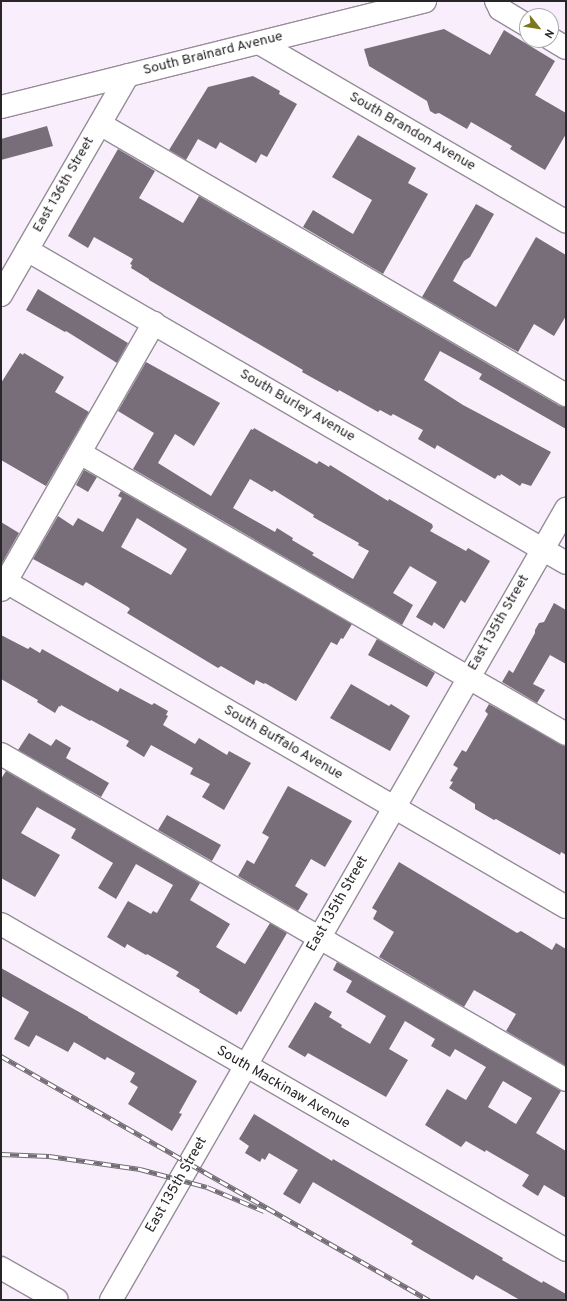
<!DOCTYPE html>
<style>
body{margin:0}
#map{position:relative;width:567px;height:1301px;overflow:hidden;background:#f9effc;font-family:Overpass,sans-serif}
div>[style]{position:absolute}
.building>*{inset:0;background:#776e7a}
.roads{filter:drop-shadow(1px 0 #968d99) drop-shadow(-1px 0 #968d99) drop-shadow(0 1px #968d99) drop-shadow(0 -1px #968d99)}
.minor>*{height:22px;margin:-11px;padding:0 11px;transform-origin:11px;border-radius:11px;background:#fff}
.major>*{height:22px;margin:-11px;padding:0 11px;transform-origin:11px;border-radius:11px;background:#fff}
.rail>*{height:4.5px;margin-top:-2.25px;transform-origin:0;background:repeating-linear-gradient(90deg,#fff 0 9px,#726d74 0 18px);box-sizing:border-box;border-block:1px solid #726d74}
span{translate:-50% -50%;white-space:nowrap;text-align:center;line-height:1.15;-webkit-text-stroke:3.5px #fff;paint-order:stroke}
.street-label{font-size:14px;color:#29262a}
.frame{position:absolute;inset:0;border:2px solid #29262a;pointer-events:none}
.north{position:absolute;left:519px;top:8px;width:40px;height:40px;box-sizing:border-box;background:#fff;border:1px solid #a9a8aa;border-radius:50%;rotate:120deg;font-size:11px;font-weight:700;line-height:16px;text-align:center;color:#29262a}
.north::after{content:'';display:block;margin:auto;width:14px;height:18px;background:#7b771c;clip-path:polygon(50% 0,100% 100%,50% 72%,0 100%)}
</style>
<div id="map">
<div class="building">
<div style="clip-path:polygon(444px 29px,490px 55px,504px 30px,555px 61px,535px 95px,566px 113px,566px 134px,545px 170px,510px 149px,512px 146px,471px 122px,467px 129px,439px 113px,435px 114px,430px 111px,427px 101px,369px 66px,364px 49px)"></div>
<div style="clip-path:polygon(253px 76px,280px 91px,279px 94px,297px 104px,267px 157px,261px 154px,256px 163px,220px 142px,216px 149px,198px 139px,186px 160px,169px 150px,208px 87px)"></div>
<div style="clip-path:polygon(47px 126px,53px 146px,1px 160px,1px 139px)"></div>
<div style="clip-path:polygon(358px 135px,416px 168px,408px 183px,428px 194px,383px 274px,303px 227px,313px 210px,353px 234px,372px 200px,332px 177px)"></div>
<div style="clip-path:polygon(118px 149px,155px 171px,139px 198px,183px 223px,199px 196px,560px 406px,566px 407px,566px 429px,479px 379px,482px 374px,440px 351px,424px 380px,463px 405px,551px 452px,531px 486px,522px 483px,520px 486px,501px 474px,500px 476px,498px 475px,495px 479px,437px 445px,435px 449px,418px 439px,423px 430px,393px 414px,391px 416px,380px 410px,378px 412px,339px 390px,338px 392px,302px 372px,303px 370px,149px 280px,149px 279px,131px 268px,132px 265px,130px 264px,133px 259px,94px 237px,88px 248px,68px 236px)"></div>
<div style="clip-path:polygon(476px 204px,494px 214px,470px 257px,464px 261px,453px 281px,496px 307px,536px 237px,566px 255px,566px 316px,554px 336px,534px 324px,518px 352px,422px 297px)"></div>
<div style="clip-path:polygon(38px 289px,128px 343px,117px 363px,66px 331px,65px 332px,26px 310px)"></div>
<div style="clip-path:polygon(20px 353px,23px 355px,24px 353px,64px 377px,55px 392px,89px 412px,46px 486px,1px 460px,1px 383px)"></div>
<div style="clip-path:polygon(evenodd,146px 362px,220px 403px,194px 446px,175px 434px,158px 463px,211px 496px,251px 429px,253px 430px,254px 428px,317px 464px,319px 461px,329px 467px,330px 465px,388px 501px,389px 499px,432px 524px,433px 527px,430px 531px,466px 551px,468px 548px,490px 561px,465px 603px,461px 600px,444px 629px,434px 622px,432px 626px,416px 617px,437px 582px,410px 566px,393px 593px,413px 605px,402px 625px,133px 469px,154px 433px,118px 411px,146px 362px,250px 479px,272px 492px,274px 490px,314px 515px,313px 517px,359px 543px,358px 545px,369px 551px,353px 579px,312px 555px,314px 553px,292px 540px,293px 538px,277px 528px,275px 532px,233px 508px,250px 479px)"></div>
<div style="clip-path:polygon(84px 470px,97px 477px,88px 492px,76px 485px)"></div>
<div style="clip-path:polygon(evenodd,121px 491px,352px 624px,343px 639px,341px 638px,337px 645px,331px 642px,296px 701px,265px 683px,264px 684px,256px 680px,254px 685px,221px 666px,218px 668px,127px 613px,130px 609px,128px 607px,86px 582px,83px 586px,33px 559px,58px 516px,73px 526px,78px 518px,103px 532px,122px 498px,118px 496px,121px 491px,137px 518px,187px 549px,171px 575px,121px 547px,137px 518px)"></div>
<div style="clip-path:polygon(1px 522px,19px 533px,1px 565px)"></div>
<div style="clip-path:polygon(554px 603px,566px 610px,566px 664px,550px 655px,533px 684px,545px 690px,537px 703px,502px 682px,509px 670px,513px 673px,535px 633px,535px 630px,539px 623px,544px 622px)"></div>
<div style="clip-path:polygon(1px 635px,28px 649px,30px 647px,40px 653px,42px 649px,118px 692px,120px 688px,152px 705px,154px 703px,168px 711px,166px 715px,168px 716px,163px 725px,195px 744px,199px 738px,227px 755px,229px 751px,251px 763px,224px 810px,202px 797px,210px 784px,190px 774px,193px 768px,151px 745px,144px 757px,126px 746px,129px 741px,91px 720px,90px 721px,61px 705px,60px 707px,59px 706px,55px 713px,37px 702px,38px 700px,1px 679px)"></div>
<div style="clip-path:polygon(377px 639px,435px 673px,427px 687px,368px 655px)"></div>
<div style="clip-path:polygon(351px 684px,389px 706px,391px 704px,410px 716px,390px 751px,330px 718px)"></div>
<div style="clip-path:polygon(489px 704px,566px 747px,566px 855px,561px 852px,560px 855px,496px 819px,494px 820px,475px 809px,475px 804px,449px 788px,453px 782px,450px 781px,458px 768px,453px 765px,462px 750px,466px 752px,488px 714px,485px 711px)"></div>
<div style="clip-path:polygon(29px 733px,51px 746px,56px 739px,71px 748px,66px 758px,109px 783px,101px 797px,18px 750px)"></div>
<div style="clip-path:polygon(6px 771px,200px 883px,190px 900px,230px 924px,216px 947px,245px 964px,270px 923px,287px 933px,241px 1012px,239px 1011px,237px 1015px,199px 992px,200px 990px,176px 976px,179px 972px,147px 954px,146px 955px,127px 944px,125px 948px,107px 937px,128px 901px,151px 914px,153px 911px,157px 913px,173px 885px,136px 864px,116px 899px,98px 888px,113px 863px,71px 838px,76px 829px,37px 807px,21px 833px,60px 855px,35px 897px,1px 878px,1px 779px)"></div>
<div style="clip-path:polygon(288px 786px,352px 821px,325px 867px,311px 859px,295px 886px,308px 894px,298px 911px,238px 876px,247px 860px,254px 864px,269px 837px,262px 833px)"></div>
<div style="clip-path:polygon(167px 815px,221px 845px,212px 861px,158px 830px)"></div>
<div style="clip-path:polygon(399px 862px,517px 933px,521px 931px,552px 950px,556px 943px,566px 949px,566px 1066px,506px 1031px,516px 1014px,474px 990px,464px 1007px,379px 957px,394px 932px,373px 919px,377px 911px,372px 908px)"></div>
<div style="clip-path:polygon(evenodd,337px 962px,561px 1091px,536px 1133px,566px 1151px,566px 1198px,544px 1185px,538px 1196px,522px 1186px,529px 1175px,486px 1150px,485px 1152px,466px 1141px,461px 1147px,425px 1125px,447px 1089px,466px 1100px,486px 1067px,455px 1049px,450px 1057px,431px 1046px,435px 1039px,405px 1021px,389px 1049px,408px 1060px,386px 1097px,308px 1053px,305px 1057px,288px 1047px,315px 1002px,332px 1012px,329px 1017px,342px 1025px,341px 1027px,370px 1044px,386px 1016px,346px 992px,352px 981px,333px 970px,337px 962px,503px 1081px,532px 1098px,516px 1124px,488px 1107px,503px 1081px)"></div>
<div style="clip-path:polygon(1px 968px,88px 1017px,88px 1018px,197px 1081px,179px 1113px,182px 1114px,172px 1131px,128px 1104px,138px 1087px,130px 1082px,135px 1073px,107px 1057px,105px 1060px,74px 1042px,68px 1052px,36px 1035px,29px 1047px,14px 1039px,29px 1012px,1px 996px)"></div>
<div style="clip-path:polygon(254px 1114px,332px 1161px,333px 1159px,503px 1258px,502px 1260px,542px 1283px,543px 1281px,566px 1294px,566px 1300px,520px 1300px,476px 1275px,473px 1280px,411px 1244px,413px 1241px,313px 1182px,300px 1204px,283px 1194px,298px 1170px,269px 1153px,265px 1160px,262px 1158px,260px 1162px,245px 1153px,249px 1146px,239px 1139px)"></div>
</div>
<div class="roads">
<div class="minor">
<div style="left:496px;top:1px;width:9px;rotate:63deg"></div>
<div style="left:500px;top:9px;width:31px;rotate:31deg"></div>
<div style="left:551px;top:39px;width:17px;rotate:31deg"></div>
<div style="left:259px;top:43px;width:355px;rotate:30.2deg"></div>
<div style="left:100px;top:124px;width:539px;rotate:30.18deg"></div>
<div style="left:27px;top:250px;width:623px;rotate:30.14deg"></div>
<div style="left:1px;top:295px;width:254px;rotate:-60deg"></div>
<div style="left:80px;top:453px;width:561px;rotate:30.04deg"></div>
<div style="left:1px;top:579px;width:653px;rotate:30.14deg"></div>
<div style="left:1px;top:590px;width:308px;rotate:-60.2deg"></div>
<div style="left:1px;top:754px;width:652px;rotate:29.98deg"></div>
<div style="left:1px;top:924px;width:652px;rotate:29.98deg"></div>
<div style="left:1px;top:1268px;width:64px;rotate:29.7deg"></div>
<div style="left:111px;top:1300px;width:913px;rotate:-60.09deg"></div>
</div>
<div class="major">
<div style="left:1px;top:107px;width:437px;rotate:-14deg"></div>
</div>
</div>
<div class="rail">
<div style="left:1px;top:1056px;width:493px;rotate:29.7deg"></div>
<div style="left:1px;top:1154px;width:48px;rotate:2.4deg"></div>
<div style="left:49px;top:1156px;width:92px;rotate:8.1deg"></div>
<div style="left:140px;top:1169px;width:69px;rotate:15deg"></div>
<div style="left:207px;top:1187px;width:62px;rotate:22.8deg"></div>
</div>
<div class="street-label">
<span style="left:213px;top:54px;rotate:-14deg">South Brainard Avenue</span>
<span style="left:412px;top:132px;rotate:30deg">South Brandon Avenue</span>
<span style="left:64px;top:185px;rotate:-60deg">East 136th Street</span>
<span style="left:297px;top:406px;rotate:30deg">South Burley Avenue</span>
<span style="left:499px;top:623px;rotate:-60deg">East 135th Street</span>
<span style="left:283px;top:743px;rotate:30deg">South Buffalo Avenue</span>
<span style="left:338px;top:904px;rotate:-60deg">East 135th Street</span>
<span style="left:283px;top:1088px;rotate:30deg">South Mackinaw Avenue</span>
<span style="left:177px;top:1185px;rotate:-60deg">East 135th Street</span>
</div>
<div class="frame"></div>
<div class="north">N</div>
</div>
